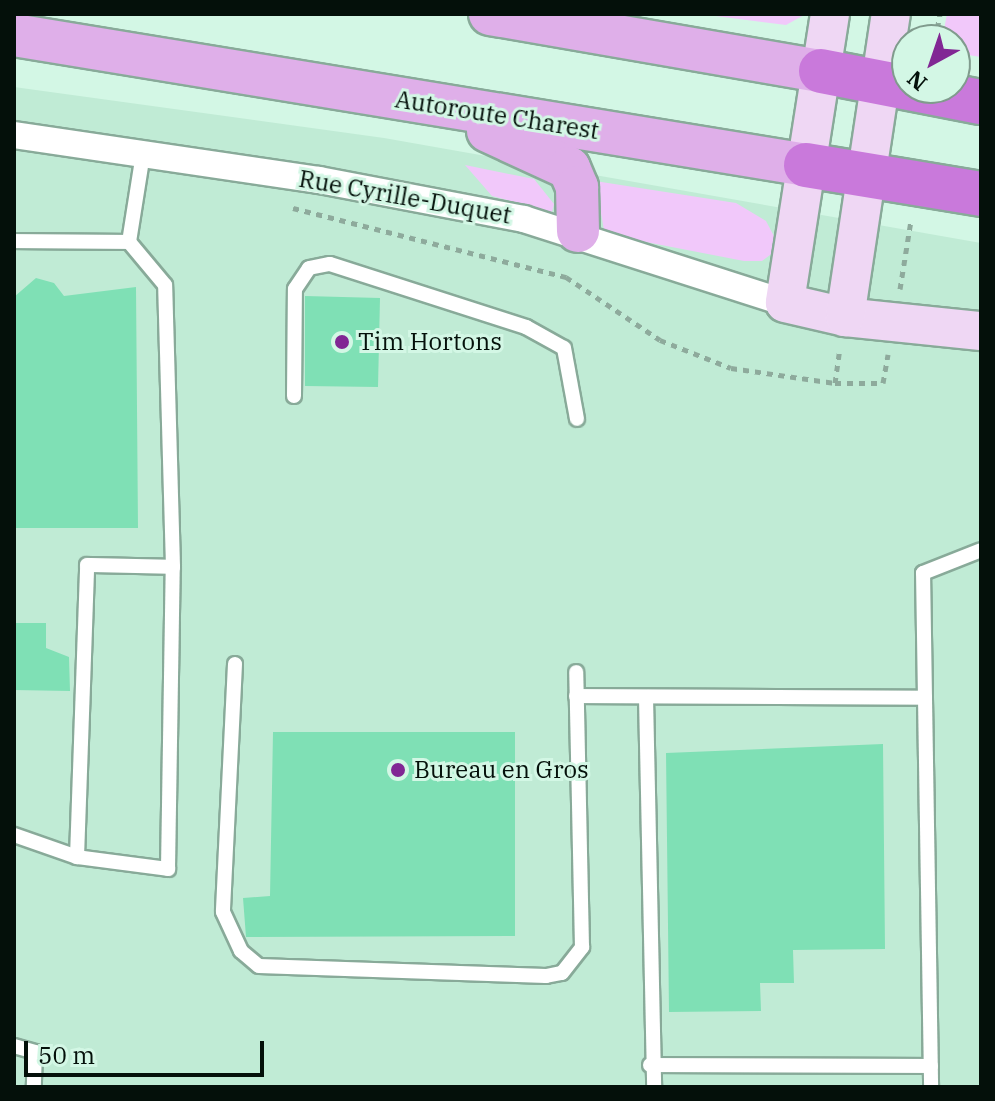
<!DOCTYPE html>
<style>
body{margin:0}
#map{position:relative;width:995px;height:1101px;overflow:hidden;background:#d3f7e5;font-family:"IBM Plex Serif",serif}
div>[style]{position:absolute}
.built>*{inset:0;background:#c0ebd5}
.green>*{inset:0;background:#f1c8fa}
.building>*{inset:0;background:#7fe0b5}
.path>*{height:5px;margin-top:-2.5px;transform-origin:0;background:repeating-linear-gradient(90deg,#8eaa9c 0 6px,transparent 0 12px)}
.roads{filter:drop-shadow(2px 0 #8a9) drop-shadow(-2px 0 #8a9) drop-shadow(0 2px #8a9) drop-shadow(0 -2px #8a9)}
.lane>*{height:14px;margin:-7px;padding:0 7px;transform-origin:7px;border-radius:7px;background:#fff}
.street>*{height:26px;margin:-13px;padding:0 13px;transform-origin:13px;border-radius:13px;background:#fff}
.secondary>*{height:38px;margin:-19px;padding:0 19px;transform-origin:19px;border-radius:19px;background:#efd7f4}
.primary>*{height:42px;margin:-21px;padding:0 21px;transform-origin:21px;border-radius:21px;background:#dfafe9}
.highway>*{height:44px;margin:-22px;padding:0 22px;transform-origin:22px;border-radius:22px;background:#c979db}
.dots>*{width:22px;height:22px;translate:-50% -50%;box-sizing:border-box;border:4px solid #d3f7e5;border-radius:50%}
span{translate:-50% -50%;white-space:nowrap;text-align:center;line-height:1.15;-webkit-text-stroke:6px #d3f7e5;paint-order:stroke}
.street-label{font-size:24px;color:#04100a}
.poi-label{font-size:24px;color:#04100a}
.left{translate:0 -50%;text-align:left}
.frame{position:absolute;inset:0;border:16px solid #04100a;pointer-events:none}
.north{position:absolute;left:891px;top:24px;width:80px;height:80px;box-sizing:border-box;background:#d3f7e5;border:2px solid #809b8d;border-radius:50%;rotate:220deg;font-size:22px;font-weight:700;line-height:32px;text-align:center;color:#04100a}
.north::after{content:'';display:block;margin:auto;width:28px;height:36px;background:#812794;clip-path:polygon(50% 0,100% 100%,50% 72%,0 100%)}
.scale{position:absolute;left:24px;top:1041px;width:240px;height:36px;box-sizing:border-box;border:4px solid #04100a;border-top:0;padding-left:10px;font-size:24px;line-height:28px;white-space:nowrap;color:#04100a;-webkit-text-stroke:6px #d3f7e5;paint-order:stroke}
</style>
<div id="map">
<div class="built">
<div style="clip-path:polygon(14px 87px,384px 138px,981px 243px,981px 1087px,14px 1087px)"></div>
</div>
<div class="green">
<div style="clip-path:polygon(700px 14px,806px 14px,786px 25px)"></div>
<div style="clip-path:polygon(947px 14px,981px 14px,981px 57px,955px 53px,955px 40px,942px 40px)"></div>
<div style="clip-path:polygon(465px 165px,534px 179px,554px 204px,552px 212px,492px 196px)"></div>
<div style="clip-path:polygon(595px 181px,736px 203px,766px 221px,776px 240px,774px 252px,762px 261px,744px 261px,620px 237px,604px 230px)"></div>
</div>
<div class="building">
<div style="clip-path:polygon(36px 278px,54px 283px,64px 296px,136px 287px,138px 528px,14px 528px,14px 297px)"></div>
<div style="clip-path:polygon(305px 296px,380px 298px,378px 387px,305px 386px)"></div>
<div style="clip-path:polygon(14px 623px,46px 623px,46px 648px,69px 657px,70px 691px,14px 690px)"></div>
<div style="clip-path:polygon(273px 732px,515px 732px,515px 936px,246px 937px,243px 898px,270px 896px)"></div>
<div style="clip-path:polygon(883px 744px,885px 949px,793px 950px,794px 983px,760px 983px,761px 1011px,669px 1012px,666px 753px)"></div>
</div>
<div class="path">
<div style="left:935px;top:40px;width:26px;rotate:-79deg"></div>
<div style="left:293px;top:208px;width:282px;rotate:14.2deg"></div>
<div style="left:566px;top:277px;width:113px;rotate:33.8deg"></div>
<div style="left:660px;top:340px;width:76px;rotate:21.5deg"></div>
<div style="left:731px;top:368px;width:105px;rotate:8.2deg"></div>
<div style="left:835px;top:383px;width:34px;rotate:-82deg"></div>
<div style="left:900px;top:289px;width:70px;rotate:-80.9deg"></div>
<div style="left:835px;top:383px;width:48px"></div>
<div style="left:883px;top:383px;width:29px;rotate:-80deg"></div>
</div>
<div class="roads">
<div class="lane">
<div style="left:14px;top:241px;width:115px;rotate:0.5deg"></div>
<div style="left:294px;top:396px;width:107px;rotate:-89.5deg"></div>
<div style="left:295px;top:289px;width:25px;rotate:-56deg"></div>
<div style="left:309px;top:268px;width:21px;rotate:-11deg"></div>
<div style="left:330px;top:264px;width:206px;rotate:17.8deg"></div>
<div style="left:526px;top:327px;width:43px;rotate:28.9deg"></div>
<div style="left:564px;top:348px;width:72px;rotate:79.6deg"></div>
<div style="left:235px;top:664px;width:248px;rotate:92.8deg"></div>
<div style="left:223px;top:912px;width:43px;rotate:65.2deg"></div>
<div style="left:241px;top:951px;width:23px;rotate:40deg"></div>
<div style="left:259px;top:966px;width:287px;rotate:2deg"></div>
<div style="left:546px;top:976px;width:16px;rotate:-11deg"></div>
<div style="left:562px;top:973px;width:33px;rotate:-52deg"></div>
<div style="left:582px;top:947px;width:275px;rotate:-91.2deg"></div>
<div style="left:576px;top:696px;width:349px;rotate:0.3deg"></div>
<div style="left:925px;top:698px;width:125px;rotate:-90.9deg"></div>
<div style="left:923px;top:573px;width:62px;rotate:-21.6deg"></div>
<div style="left:646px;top:697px;width:390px;rotate:88.8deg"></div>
<div style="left:925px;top:698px;width:389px;rotate:89.1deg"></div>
<div style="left:14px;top:835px;width:67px;rotate:19.2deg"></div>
<div style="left:77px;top:857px;width:292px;rotate:-88deg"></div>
<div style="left:87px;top:565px;width:86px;rotate:1.3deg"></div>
<div style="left:173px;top:567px;width:282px;rotate:-91.6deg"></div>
<div style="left:165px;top:285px;width:56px;rotate:-129.9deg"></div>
<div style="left:129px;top:242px;width:89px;rotate:-81deg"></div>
<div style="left:77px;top:857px;width:92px;rotate:7.5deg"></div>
<div style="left:168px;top:869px;width:302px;rotate:-89.1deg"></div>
<div style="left:14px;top:1046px;width:22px;rotate:16deg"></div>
<div style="left:35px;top:1052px;width:35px;rotate:92deg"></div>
<div style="left:650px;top:1065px;width:281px;rotate:0.2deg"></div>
</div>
<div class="street">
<div style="left:14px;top:135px;width:308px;rotate:8.4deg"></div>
<div style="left:319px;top:180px;width:209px;rotate:10.8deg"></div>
<div style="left:524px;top:219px;width:274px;rotate:17.8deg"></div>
</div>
<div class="secondary">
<div style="left:830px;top:14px;width:292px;rotate:98.9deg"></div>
<div style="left:785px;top:303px;width:62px;rotate:13.1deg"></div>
<div style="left:845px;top:317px;width:137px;rotate:5.9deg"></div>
<div style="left:845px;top:317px;width:306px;rotate:-81.4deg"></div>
</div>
<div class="primary">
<div style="left:490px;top:14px;width:336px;rotate:9.8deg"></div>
<div style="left:14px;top:35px;width:803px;rotate:9.32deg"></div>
<div style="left:488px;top:131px;width:89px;rotate:24.6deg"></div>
<div style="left:569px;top:168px;width:21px;rotate:67deg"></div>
<div style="left:577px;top:187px;width:44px;rotate:88.7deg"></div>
</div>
<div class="highway">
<div style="left:821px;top:71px;width:163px;rotate:11deg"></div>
<div style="left:806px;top:165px;width:177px;rotate:9.4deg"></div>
</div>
</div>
<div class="dots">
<div style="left:342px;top:342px;background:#812794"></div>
<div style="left:398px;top:770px;background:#812794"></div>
</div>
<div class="street-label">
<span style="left:497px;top:115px;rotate:9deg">Autoroute Charest</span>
<span style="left:405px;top:197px;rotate:10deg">Rue Cyrille-Duquet</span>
</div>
<div class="poi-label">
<span class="left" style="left:358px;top:342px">Tim Hortons</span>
<span class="left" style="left:414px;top:770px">Bureau en Gros</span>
</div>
<div class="frame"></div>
<div class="north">N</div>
<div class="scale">50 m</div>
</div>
